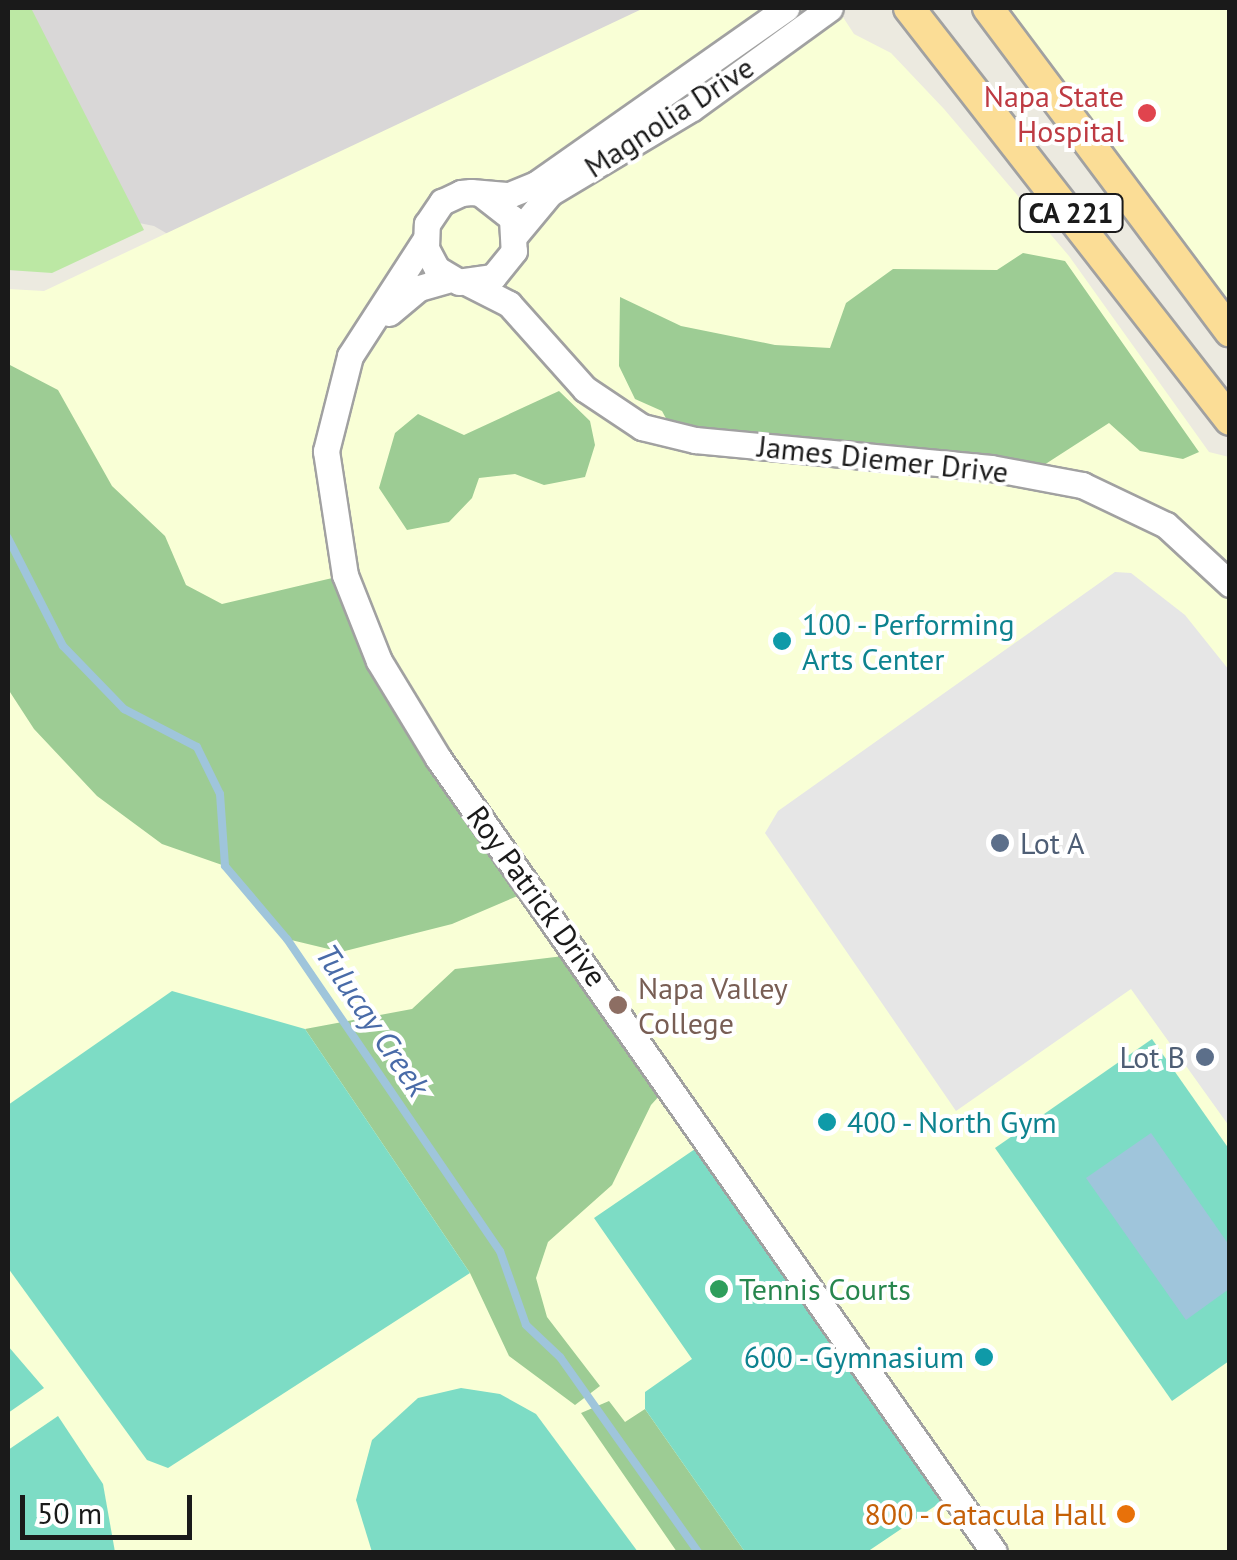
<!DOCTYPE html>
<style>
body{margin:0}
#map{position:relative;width:1237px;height:1560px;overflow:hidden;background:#eceae0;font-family:"PT Sans",sans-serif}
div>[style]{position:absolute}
.residential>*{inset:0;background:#d9d7d7}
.education>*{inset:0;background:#f9ffd6}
.grass>*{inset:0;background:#bce8a4}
.forest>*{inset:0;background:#9dcc94}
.pitch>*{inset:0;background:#7ddcc5}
.parking>*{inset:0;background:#e6e6e6}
.water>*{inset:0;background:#9fc5db}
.stream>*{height:8px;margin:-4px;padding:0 4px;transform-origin:4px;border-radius:4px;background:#9fc5db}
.roads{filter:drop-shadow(2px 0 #a1a1a1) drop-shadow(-2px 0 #a1a1a1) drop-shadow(0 2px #a1a1a1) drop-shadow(0 -2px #a1a1a1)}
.minor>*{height:25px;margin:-12.5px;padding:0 12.5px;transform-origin:12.5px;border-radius:12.5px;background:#fff}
.major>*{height:30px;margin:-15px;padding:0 15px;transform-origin:15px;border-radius:15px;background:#fbdd96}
.dots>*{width:28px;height:28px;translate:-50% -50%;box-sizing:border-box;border:5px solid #fff;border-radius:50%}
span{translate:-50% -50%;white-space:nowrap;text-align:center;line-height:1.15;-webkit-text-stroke:8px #fff;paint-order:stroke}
.shield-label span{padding:2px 8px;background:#fff;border:2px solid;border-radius:8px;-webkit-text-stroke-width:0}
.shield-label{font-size:28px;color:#1a1a1a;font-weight:700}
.health-label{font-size:30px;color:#be3a42}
.right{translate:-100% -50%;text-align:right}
.street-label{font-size:30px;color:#1a1a1a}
.culture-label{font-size:30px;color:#0d838f}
.left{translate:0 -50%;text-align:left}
.service-label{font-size:30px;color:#4e5e75}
.education-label{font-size:30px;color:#785e54}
.leisure-label{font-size:30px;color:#27864d}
.food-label{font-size:30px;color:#c56008}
.water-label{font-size:32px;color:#496ba8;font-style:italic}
.frame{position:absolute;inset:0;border:10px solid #1a1a1a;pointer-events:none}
.scale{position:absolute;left:20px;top:1495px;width:172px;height:45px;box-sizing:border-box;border:5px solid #1a1a1a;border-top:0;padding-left:12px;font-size:30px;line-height:35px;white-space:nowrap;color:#1a1a1a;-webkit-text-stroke:8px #fff;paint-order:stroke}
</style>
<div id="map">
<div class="residential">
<div style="clip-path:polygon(8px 8px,649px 8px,228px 269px,154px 226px,114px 218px)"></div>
</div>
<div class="education">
<div style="clip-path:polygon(644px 8px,837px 8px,854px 34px,891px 53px,944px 109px,1069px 256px,1209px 452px,1229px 457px,1229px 1552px,8px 1552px,8px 289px,44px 291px)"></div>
<div style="clip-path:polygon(988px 8px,1229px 8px,1229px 331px)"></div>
</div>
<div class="grass">
<div style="clip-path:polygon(8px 8px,31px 8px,144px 230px,52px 273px,8px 270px)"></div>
</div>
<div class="forest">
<div style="clip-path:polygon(1023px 253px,1065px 261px,1199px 452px,1183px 459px,1140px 451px,1109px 423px,1030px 474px,676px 437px,662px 411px,635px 399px,619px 366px,620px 297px,681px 326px,775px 345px,830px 348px,846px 303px,893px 269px,997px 270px)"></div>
<div style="clip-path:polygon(8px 364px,58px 390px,112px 486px,165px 536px,186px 585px,222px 604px,345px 575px,356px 606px,534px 889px,452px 924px,341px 952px,287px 939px,225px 866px,162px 844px,97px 796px,34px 729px,8px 689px)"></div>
<div style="clip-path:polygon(559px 391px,590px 421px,595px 445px,585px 477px,544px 485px,515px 474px,479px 478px,472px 498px,449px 522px,407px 530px,379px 488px,395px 433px,418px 414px,464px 435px)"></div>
<div style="clip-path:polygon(580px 954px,669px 1085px,651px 1105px,612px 1185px,548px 1242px,536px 1278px,547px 1317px,600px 1386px,575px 1405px,509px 1356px,470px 1273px,305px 1029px,412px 1009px,455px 969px)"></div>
<div style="clip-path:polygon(609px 1401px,625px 1422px,645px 1409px,745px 1552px,677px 1552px,581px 1413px)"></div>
</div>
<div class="pitch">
<div style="clip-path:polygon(172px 991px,305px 1029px,470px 1273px,168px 1468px,147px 1460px,8px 1268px,8px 1105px)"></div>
<div style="clip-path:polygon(1152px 1039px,1229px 1149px,1229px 1361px,1172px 1401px,995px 1148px)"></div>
<div style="clip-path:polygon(695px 1149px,944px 1500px,867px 1552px,745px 1552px,645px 1409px,645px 1392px,692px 1359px,594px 1218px)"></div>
<div style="clip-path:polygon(8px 1346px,44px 1388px,8px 1413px)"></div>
<div style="clip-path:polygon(461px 1388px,500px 1394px,536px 1414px,638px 1552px,372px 1552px,356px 1500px,372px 1440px,418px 1398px)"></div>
<div style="clip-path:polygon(58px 1416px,103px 1484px,115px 1552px,8px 1552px,8px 1450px)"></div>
</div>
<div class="parking">
<div style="clip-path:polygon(1115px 572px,1131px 573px,1185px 615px,1229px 670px,1229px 1126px,1131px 989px,956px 1111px,765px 833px,778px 811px)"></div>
</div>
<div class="water">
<div style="clip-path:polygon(1151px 1133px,1229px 1245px,1229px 1289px,1186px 1320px,1086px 1178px)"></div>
</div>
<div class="stream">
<div style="left:8px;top:538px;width:121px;rotate:63deg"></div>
<div style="left:63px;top:646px;width:88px;rotate:45.9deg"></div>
<div style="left:124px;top:709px;width:82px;rotate:27.5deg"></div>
<div style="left:197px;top:747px;width:52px;rotate:63.9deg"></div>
<div style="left:220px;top:794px;width:72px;rotate:86deg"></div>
<div style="left:225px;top:866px;width:96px;rotate:49.7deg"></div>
<div style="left:287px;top:939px;width:378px;rotate:55.7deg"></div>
<div style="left:500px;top:1251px;width:78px;rotate:70.6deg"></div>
<div style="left:526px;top:1325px;width:47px;rotate:43.3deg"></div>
<div style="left:560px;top:1357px;width:239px;rotate:54.7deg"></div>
</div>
<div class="roads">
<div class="minor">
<div style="left:481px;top:194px;width:39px;rotate:38deg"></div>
<div style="left:512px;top:218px;width:33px;rotate:87deg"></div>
<div style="left:514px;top:251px;width:33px;rotate:129deg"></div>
<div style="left:493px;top:277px;width:34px;rotate:172deg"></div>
<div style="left:459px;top:282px;width:26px;rotate:-149deg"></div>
<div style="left:437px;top:269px;width:24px;rotate:-118deg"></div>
<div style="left:426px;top:248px;width:24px;rotate:-88deg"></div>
<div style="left:427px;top:224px;width:27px;rotate:-56deg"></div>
<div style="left:442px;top:202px;width:21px;rotate:-25deg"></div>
<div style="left:461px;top:193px;width:10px;rotate:-6deg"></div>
<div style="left:471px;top:192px;width:38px;rotate:5deg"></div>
<div style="left:509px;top:195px;width:29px;rotate:-22deg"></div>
<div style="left:536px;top:184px;width:306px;rotate:-35.1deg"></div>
<div style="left:516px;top:234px;width:53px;rotate:-50.3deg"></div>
<div style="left:550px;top:193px;width:165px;rotate:-30.9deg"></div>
<div style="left:692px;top:108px;width:170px;rotate:-35.9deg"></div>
<div style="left:425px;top:240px;width:138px;rotate:122.9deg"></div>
<div style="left:350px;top:356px;width:98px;rotate:104.2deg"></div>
<div style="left:326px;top:451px;width:125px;rotate:81.3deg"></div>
<div style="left:345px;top:575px;width:92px;rotate:68.4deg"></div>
<div style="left:379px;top:661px;width:114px;rotate:58.7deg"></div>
<div style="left:438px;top:758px;width:969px;rotate:55deg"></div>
<div style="left:468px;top:283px;width:46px;rotate:27.1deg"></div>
<div style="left:509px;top:304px;width:114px;rotate:48.2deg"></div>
<div style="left:585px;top:389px;width:69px;rotate:33.7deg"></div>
<div style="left:642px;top:427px;width:55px;rotate:13.8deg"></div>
<div style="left:695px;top:440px;width:297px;rotate:5.4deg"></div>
<div style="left:991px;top:468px;width:93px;rotate:10.6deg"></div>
<div style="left:1082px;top:485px;width:93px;rotate:25.5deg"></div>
<div style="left:1166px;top:525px;width:87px;rotate:42.7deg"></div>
<div style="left:389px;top:313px;width:39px;rotate:-40deg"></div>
<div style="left:419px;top:288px;width:32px;rotate:-16deg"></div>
</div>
<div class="major">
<div style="left:909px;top:8px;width:522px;rotate:52.08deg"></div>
<div style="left:988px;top:8px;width:404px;rotate:53.2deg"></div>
</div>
</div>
<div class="dots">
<div style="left:1147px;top:113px;background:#e0444e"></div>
<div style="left:782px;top:641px;background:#0f9aa8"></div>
<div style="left:1000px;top:843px;background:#5c6f8a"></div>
<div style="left:618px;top:1005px;background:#8d6e63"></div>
<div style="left:1205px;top:1057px;background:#5c6f8a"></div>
<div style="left:827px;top:1122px;background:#0f9aa8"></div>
<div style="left:719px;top:1289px;background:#2e9e5b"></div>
<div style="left:984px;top:1357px;background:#0f9aa8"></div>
<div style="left:1126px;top:1514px;background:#e8710a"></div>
</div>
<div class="shield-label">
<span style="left:1071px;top:213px">CA 221</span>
</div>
<div class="health-label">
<span class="right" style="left:1124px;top:113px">Napa State<br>Hospital</span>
</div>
<div class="street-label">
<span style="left:669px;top:117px;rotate:-33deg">Magnolia Drive</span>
<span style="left:883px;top:459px;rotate:6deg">James Diemer Drive</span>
<span style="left:537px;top:896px;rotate:54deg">Roy Patrick Drive</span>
</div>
<div class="culture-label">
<span class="left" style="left:802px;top:641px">100 - Performing<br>Arts Center</span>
<span class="left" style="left:847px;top:1122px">400 - North Gym</span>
<span class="right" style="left:964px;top:1357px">600 - Gymnasium</span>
</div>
<div class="service-label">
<span class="left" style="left:1020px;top:843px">Lot A</span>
<span class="right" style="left:1185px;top:1057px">Lot B</span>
</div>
<div class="education-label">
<span class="left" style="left:638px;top:1005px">Napa Valley<br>College</span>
</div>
<div class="leisure-label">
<span class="left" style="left:739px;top:1289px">Tennis Courts</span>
</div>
<div class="food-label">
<span class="right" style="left:1106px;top:1514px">800 - Catacula Hall</span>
</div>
<div class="water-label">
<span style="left:373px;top:1020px;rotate:56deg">Tulucay Creek</span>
</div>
<div class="frame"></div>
<div class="scale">50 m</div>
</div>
